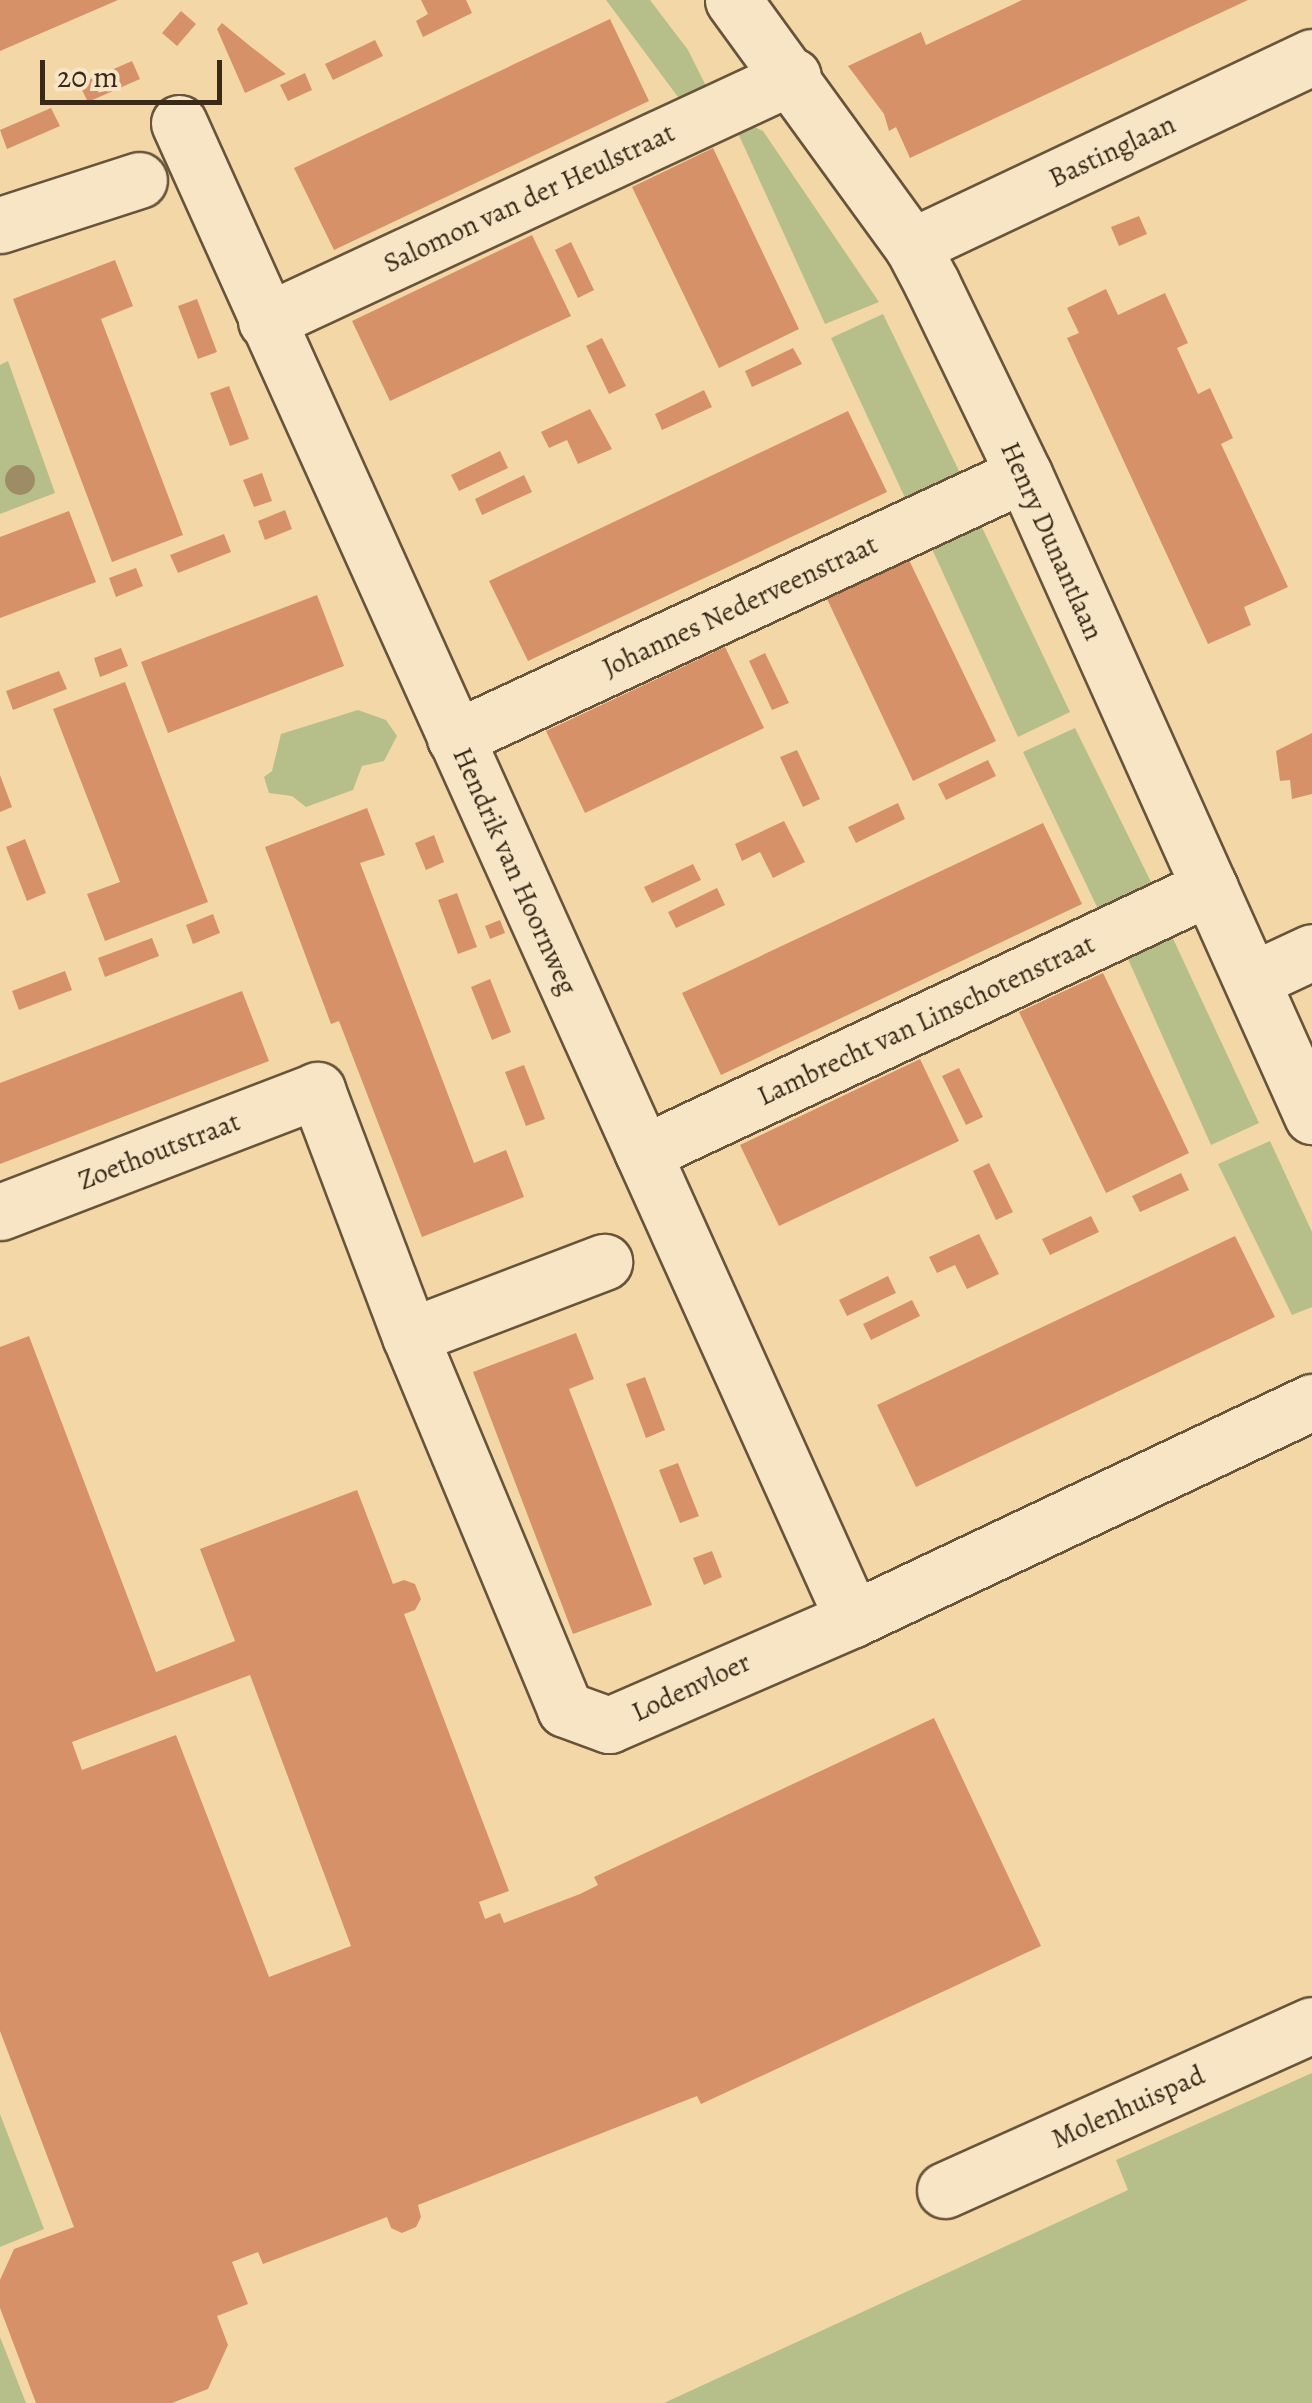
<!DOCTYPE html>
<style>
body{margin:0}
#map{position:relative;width:1312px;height:2403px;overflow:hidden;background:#f3d7a7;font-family:Alegreya,serif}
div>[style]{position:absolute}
.green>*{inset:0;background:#b6bf8a}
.building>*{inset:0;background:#d79168}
.roads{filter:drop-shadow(2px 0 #68543a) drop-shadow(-2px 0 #68543a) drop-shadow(0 2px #68543a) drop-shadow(0 -2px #68543a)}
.minor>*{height:55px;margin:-27.5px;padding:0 27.5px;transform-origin:27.5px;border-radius:27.5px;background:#f7e5c6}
.trees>*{width:30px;height:30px;margin:-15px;border-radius:50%;background:#9e8c67}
span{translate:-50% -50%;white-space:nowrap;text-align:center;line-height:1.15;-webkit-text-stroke:10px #f7e5c6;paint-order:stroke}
.street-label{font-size:28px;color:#3a2916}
.scale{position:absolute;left:40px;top:60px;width:182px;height:45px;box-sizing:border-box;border:5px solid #3a2916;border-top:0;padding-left:12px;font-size:30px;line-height:35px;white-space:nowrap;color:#3a2916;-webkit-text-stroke:8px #f7e5c6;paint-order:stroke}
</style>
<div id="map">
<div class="green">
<div style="clip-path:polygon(606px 0,650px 0,688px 50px,708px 90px,681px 101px)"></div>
<div style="clip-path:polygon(750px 125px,763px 131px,879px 302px,825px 324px,737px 131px)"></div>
<div style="clip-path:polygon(883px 314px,961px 475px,906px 500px,831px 338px)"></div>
<div style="clip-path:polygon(8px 361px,55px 493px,0 514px,0 365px)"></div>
<div style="clip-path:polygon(977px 517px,1070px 712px,1018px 737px,927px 538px)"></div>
<div style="clip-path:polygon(358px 710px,386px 720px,397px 736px,384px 761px,362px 766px,353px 790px,306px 807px,292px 796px,269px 793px,264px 777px,272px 771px,281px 734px)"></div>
<div style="clip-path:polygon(1075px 728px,1153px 886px,1099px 911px,1023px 752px)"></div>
<div style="clip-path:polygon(1169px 930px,1259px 1123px,1211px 1145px,1124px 950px)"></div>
<div style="clip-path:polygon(1270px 1141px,1312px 1232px,1312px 1307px,1292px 1315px,1218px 1164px)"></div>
<div style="clip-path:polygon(1312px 2073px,1312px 2403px,664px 2403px,1128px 2190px,1116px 2160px)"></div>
<div style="clip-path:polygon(0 2114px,44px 2229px,0 2247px)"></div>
<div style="clip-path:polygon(0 2337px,26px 2403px,0 2403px)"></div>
</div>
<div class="building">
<div style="clip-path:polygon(0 0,118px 0,0 51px)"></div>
<div style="clip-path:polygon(421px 0,466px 0,472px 13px,423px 37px,416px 21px,428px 14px)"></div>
<div style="clip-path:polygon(1022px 0,1248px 0,910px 158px,896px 127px,889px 131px,884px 114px,848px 66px,921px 32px,926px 45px)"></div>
<div style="clip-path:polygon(181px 11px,196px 24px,177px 46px,162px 33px)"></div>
<div style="clip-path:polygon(610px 19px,649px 101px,334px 250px,294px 168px)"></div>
<div style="clip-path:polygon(222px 23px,250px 46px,286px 74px,245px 93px,217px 29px)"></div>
<div style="clip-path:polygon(375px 40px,383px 56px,333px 80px,325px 64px)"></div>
<div style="clip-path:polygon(132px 61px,140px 79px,88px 102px,79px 84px)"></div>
<div style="clip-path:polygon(305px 73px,312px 90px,288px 101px,280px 85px)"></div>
<div style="clip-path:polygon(51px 108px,60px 126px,7px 149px,0 130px)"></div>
<div style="clip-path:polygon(713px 148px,799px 329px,719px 368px,632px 187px)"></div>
<div style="clip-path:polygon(1139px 216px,1147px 234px,1119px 246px,1111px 227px)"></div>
<div style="clip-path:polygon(532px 235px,571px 316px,390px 401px,352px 321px)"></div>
<div style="clip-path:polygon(571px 242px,594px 290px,578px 298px,555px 250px)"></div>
<div style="clip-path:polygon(115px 260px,133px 306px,101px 319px,183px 535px,112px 562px,13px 299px)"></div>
<div style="clip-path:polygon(1106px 289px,1118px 315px,1165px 293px,1188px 343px,1177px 348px,1198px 394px,1210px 388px,1233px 438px,1221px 444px,1288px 587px,1244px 607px,1251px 625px,1208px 644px,1067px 338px,1079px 333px,1067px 308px)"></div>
<div style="clip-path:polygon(197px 299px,217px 352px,198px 359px,178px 306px)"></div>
<div style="clip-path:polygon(602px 338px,626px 386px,609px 394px,586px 346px)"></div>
<div style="clip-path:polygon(793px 348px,802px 364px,752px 387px,745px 371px)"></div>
<div style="clip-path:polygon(229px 386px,249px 439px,230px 446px,210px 393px)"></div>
<div style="clip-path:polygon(704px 390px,712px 407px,662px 430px,655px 414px)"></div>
<div style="clip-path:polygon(590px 409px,612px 449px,578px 464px,567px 440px,549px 448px,541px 432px)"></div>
<div style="clip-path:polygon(848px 411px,887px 492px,528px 661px,489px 581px)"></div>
<div style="clip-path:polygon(500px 451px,508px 468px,459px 491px,451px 475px)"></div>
<div style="clip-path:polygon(262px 473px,272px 501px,254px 507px,243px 480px)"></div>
<div style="clip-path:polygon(524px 475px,532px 492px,482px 515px,475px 499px)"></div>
<div style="clip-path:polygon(285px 510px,292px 529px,265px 540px,258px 521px)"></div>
<div style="clip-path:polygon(69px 511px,96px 582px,0 618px,0 537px)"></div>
<div style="clip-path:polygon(224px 534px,231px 552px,178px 573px,170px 555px)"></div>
<div style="clip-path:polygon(909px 560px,996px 741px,913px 781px,827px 599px)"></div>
<div style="clip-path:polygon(136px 568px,143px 586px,116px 597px,109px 578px)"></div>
<div style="clip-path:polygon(317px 595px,344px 666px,168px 733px,141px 662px)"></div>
<div style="clip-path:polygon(725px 647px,764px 728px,585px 813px,546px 731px)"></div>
<div style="clip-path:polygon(121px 648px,128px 666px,100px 677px,94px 658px)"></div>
<div style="clip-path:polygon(765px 653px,789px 703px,772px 710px,749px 661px)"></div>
<div style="clip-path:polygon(59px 671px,67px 689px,13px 710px,6px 691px)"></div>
<div style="clip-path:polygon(125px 682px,208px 902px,105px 941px,87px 894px,120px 882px,53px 709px)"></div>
<div style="clip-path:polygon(1312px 733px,1312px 794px,1292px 799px,1290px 780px,1280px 781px,1276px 751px)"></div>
<div style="clip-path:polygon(797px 750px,820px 799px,803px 807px,780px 757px)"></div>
<div style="clip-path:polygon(988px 760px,996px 776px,946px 800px,938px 784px)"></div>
<div style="clip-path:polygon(0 775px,12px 807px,0 812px)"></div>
<div style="clip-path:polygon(898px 803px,905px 819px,856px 843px,848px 827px)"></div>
<div style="clip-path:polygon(367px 808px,385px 855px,360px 863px,474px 1163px,506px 1150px,524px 1197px,422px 1237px,339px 1021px,331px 1024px,265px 847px)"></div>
<div style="clip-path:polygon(784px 821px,805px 862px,773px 878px,760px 852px,742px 861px,735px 844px)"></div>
<div style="clip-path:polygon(1043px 823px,1082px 904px,721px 1075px,682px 993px)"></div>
<div style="clip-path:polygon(434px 835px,444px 862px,426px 870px,415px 843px)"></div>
<div style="clip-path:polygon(25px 839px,46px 893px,27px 901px,6px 847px)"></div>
<div style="clip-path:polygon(693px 864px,701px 880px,652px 903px,644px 887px)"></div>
<div style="clip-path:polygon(717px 888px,725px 905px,676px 928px,668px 912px)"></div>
<div style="clip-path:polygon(457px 893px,477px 947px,458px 954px,438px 900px)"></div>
<div style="clip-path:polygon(213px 914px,220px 933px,193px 944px,186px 925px)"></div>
<div style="clip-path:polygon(500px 920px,505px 933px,490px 939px,485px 926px)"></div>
<div style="clip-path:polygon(152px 938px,159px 956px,105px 977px,98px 958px)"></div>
<div style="clip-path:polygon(65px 971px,72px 990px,19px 1010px,12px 991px)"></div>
<div style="clip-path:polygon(1103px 973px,1189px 1153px,1106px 1193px,1019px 1012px)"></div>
<div style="clip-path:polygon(490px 979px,511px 1032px,492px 1040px,471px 987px)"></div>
<div style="clip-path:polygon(242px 991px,269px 1061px,0 1164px,0 1083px)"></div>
<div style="clip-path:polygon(920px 1059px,959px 1141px,779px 1226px,740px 1145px)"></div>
<div style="clip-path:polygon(524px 1065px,545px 1119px,526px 1126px,505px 1072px)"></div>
<div style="clip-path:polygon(959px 1068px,983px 1117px,966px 1125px,942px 1076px)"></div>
<div style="clip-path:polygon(989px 1163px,1013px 1212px,996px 1220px,973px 1171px)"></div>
<div style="clip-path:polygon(1181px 1173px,1189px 1190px,1140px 1212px,1132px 1196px)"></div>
<div style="clip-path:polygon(1091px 1216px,1099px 1232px,1050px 1255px,1042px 1239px)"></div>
<div style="clip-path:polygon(979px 1234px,999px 1274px,967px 1289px,955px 1265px,937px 1273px,929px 1257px)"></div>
<div style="clip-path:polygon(1235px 1236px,1275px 1317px,916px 1487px,877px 1405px)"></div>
<div style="clip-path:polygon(888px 1276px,896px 1293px,847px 1316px,839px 1300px)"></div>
<div style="clip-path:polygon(912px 1300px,920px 1316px,871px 1340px,863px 1324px)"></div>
<div style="clip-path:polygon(576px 1333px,594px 1379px,569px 1389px,652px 1605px,573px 1634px,473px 1372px)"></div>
<div style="clip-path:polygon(evenodd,29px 1336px,156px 1672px,235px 1641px,200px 1549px,357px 1490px,393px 1584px,404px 1580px,415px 1584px,421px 1599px,415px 1610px,404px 1614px,509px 1891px,479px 1902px,485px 1919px,500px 1913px,504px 1923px,580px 1894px,598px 1885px,594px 1877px,934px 1718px,1041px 1946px,701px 2104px,697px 2096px,418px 2205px,421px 2217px,416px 2227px,402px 2233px,391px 2228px,387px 2217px,263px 2264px,258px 2252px,232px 2262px,248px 2304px,217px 2316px,228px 2345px,208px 2389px,172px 2403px,36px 2403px,0 2308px,0 2280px,14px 2249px,74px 2227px,0 2031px,0 1347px,29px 1336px,250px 1675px,351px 1946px,269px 1977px,176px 1735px,82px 1770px,72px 1742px,250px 1675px)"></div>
<div style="clip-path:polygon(645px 1377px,665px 1430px,646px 1438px,626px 1384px)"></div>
<div style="clip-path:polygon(678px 1463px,699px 1516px,680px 1523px,659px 1470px)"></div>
<div style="clip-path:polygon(712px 1551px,722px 1577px,704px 1585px,693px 1558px)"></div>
</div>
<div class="roads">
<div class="minor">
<div style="left:733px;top:0;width:304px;rotate:54deg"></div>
<div style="left:912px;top:246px;width:43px;rotate:62.2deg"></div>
<div style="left:932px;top:284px;width:211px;rotate:64.2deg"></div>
<div style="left:1024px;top:474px;width:704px;rotate:65.84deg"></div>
<div style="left:179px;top:123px;width:1641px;rotate:65.75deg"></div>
<div style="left:0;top:225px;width:146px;rotate:-17.9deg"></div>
<div style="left:912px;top:246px;width:442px;rotate:-25.3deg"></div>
<div style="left:266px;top:321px;width:581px;rotate:-24.93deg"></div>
<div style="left:455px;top:738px;width:627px;rotate:-24.89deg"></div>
<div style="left:1252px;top:980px;width:66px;rotate:-25deg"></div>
<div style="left:643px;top:1153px;width:626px;rotate:-25.13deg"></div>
<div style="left:0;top:1212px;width:340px;rotate:-21deg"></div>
<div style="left:317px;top:1090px;width:263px;rotate:69.3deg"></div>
<div style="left:410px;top:1336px;width:404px;rotate:67.4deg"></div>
<div style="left:565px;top:1709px;width:47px;rotate:20deg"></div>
<div style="left:609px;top:1725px;width:266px;rotate:-23.5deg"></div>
<div style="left:853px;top:1619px;width:508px;rotate:-25.3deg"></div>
<div style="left:410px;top:1336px;width:208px;rotate:-20.9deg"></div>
<div style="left:945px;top:2190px;width:402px;rotate:-24.2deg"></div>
</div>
</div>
<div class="trees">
<div style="left:20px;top:480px"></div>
</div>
<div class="street-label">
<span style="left:1112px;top:151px;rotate:-25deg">Bastinglaan</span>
<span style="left:529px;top:198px;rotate:-25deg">Salomon van der Heulstraat</span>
<span style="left:1052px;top:541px;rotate:66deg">Henry Dunantlaan</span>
<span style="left:740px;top:606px;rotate:-25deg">Johannes Nederveenstraat</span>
<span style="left:515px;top:871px;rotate:66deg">Hendrik van Hoornweg</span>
<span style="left:926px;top:1020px;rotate:-25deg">Lambrecht van Linschotenstraat</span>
<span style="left:159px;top:1151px;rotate:-21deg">Zoethoutstraat</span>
<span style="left:691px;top:1687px;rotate:-25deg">Lodenvloer</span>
<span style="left:1128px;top:2107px;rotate:-24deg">Molenhuispad</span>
</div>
<div class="scale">20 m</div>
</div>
